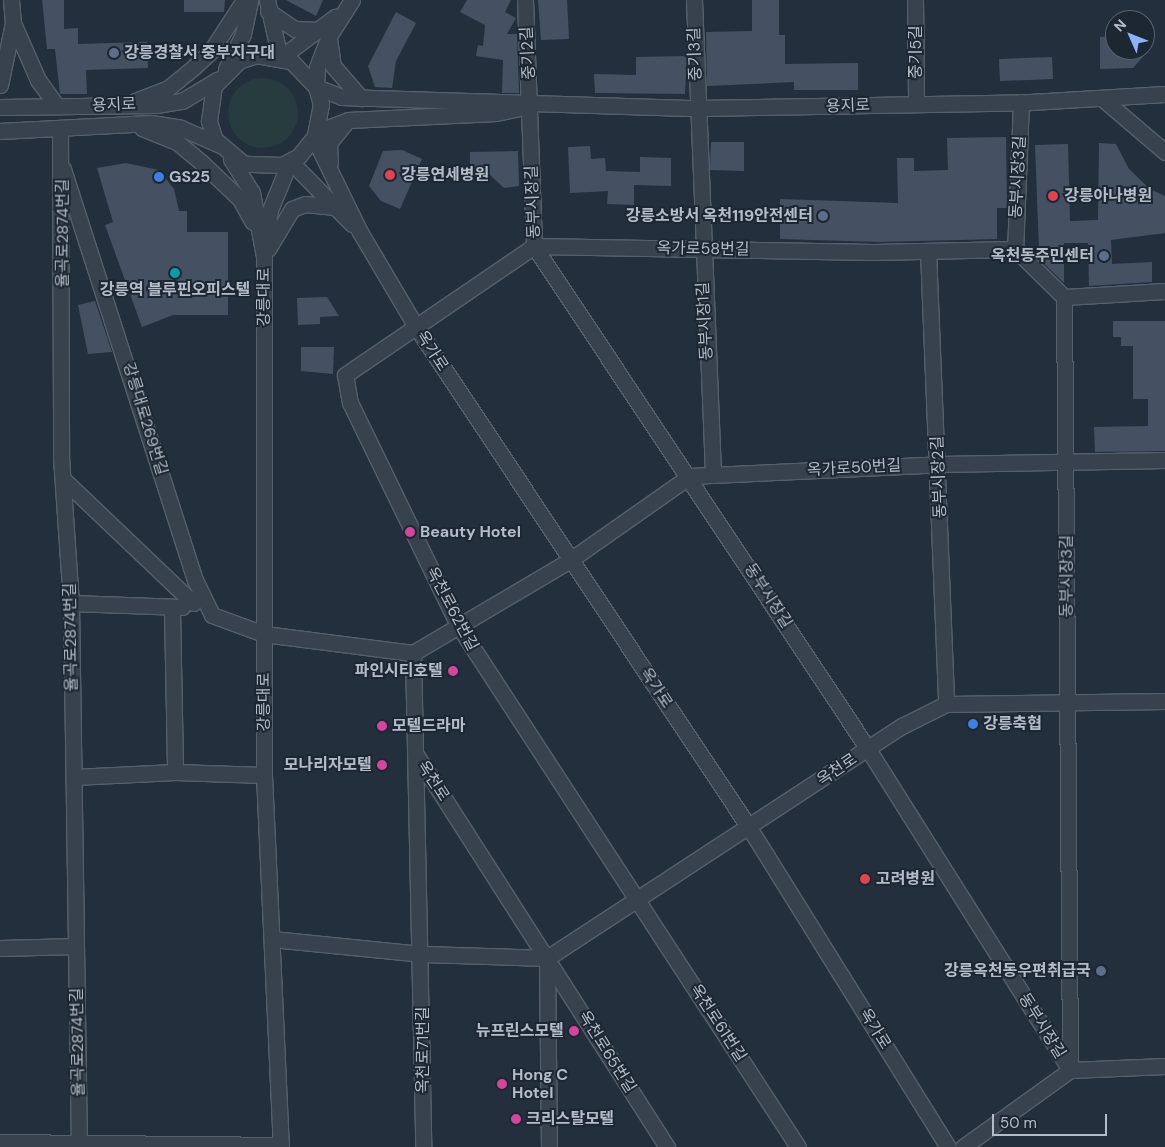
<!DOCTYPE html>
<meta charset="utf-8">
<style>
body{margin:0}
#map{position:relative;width:1165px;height:1147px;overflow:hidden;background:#242f3e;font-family:"DM Sans","Noto Sans KR",sans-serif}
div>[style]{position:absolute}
.green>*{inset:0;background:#263c3f}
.round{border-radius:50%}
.building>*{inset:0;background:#455162}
.roads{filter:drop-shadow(1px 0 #565f6c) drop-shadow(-1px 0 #565f6c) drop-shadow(0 1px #565f6c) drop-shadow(0 -1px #565f6c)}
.minor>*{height:15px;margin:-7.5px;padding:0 7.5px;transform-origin:7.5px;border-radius:7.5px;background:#38414e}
.dots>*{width:14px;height:14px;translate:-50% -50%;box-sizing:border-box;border:2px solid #1d2633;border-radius:50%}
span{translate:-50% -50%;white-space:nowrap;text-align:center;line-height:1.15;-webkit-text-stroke:4px #1d2633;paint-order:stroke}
.street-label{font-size:16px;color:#b4bcc9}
.poi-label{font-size:16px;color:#b4bcc9;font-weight:700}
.left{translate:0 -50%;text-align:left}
.right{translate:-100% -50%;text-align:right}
.north{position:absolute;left:1105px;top:10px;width:50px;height:50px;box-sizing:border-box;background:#1d2633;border:1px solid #59626f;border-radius:50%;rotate:314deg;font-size:14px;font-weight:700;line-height:20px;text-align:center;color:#b4bcc9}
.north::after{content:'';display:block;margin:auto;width:18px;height:22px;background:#8ab4f8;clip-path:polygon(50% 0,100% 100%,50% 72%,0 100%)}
.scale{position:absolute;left:992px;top:1114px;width:115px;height:22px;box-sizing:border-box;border:2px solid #b4bcc9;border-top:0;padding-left:6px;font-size:15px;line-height:18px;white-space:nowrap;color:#b4bcc9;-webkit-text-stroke:4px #1d2633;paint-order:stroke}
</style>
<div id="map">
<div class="green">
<div class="round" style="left:228px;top:78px;width:70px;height:70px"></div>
</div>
<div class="building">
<div style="clip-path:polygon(42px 0,64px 0,64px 29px,78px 28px,78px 44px,147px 42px,148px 68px,86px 70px,87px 94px,60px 94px,55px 49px,47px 49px)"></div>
<div style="clip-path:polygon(184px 0,225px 0,224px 12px,184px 12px)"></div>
<div style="clip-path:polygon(286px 0,323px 0,316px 16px)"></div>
<div style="clip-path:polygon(467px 0,511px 0,505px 12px,516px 18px,507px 34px,517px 34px,519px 93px,502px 93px,503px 60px,476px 56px,478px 45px,483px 46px,485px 25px,460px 12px)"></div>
<div style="clip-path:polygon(538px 0,567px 0,569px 39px,541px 40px)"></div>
<div style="clip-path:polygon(752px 0,779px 0,779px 35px,785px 35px,785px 64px,858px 63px,858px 90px,794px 90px,794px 82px,707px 86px,706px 32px,752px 31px)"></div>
<div style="clip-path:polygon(396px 12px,416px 23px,396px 61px,392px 88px,375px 87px,368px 66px)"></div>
<div style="clip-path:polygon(1115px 36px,1115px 50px,1149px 50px,1133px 68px,1100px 69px,1100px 37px)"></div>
<div style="clip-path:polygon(687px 56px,685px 94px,595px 93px,594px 74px,636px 75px,636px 57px)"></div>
<div style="clip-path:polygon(1052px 57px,1053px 79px,1000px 81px,999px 59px)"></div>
<div style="clip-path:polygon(1006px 137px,1007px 208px,997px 208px,997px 239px,880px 242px,780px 239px,780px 199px,898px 203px,897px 158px,914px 158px,914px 171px,948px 170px,947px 138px)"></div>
<div style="clip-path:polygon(711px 142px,744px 142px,744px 171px,710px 170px)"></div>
<div style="clip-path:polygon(1099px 143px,1116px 144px,1129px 169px,1150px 189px,1165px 196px,1165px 233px,1111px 240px,1112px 264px,1152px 262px,1152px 282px,1089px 286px,1088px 243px,1064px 243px,1064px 283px,1035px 255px,1039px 250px,1035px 145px,1068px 144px,1070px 221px,1098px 220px)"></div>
<div style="clip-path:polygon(590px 146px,591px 159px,605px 158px,606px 171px,640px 172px,640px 157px,671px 158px,671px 186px,634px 185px,634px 205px,607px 204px,608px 191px,570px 193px,568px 147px)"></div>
<div style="clip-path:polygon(402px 150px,422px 159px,400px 209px,381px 201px,369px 186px,383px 151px)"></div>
<div style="clip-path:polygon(518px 151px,519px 186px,504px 188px,489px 174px,470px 173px,470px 152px)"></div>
<div style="clip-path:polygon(126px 163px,159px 170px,174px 189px,179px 211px,187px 211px,187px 232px,228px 232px,228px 315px,173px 315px,142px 327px,105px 225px,113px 222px,97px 168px)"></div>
<div style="clip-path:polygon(327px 297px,339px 316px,320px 317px,320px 324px,298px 325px,297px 298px)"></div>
<div style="clip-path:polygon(95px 301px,112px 352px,88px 354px,78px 305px)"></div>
<div style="clip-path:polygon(1113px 321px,1165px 321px,1165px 451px,1095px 452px,1094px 427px,1148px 426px,1148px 399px,1133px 399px,1133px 346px,1121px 346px,1121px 337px,1113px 337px)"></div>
<div style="clip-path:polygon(301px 347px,334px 347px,333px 374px,301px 371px)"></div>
</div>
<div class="roads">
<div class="minor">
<div style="left:267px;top:0;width:59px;rotate:77.4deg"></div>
<div style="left:280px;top:58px;width:69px;rotate:-36.7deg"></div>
<div style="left:352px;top:0;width:43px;rotate:122.6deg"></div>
<div style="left:329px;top:36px;width:34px;rotate:111deg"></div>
<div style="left:317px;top:68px;width:19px;rotate:93deg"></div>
<div style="left:316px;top:87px;width:28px;rotate:21deg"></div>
<div style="left:342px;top:97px;width:355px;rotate:1.8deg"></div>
<div style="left:697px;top:108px;width:333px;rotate:-1deg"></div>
<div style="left:1030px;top:102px;width:135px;rotate:-3.4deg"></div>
<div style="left:525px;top:0;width:246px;rotate:87.9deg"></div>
<div style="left:534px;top:246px;width:604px;rotate:56.42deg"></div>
<div style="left:868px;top:749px;width:379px;rotate:57.8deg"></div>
<div style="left:694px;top:0;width:475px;rotate:87.7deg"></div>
<div style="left:915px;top:0;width:104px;rotate:89.4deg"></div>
<div style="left:268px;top:11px;width:32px;rotate:34deg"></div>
<div style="left:295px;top:29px;width:25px;rotate:2deg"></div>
<div style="left:13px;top:23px;width:62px;rotate:66.3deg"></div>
<div style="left:38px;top:80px;width:32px;rotate:54deg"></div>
<div style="left:329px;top:38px;width:28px;rotate:82deg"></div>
<div style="left:333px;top:66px;width:43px;rotate:48.8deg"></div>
<div style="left:226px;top:69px;width:39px;rotate:-64deg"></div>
<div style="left:243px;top:34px;width:35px;rotate:-78deg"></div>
<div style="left:0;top:85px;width:63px;rotate:-78.2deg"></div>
<div style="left:13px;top:23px;width:23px;rotate:-95deg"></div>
<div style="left:1104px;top:100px;width:80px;rotate:40.4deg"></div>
<div style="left:135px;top:101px;width:34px;rotate:-21deg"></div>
<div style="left:167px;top:89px;width:35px;rotate:-39deg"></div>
<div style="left:194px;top:67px;width:23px;rotate:-43deg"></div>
<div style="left:211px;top:51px;width:61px;rotate:-57.1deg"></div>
<div style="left:1021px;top:102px;width:147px;rotate:92.3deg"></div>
<div style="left:1015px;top:249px;width:69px;rotate:44.4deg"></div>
<div style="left:1064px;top:297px;width:771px;rotate:89.55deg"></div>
<div style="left:0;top:107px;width:156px;rotate:-0.7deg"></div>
<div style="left:156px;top:105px;width:26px;rotate:-9deg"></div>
<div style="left:182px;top:101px;width:41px;rotate:-31deg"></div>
<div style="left:60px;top:128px;width:329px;rotate:89.8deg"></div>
<div style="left:61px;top:457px;width:146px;rotate:86.1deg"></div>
<div style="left:71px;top:603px;width:544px;rotate:89.16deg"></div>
<div style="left:142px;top:128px;width:38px;rotate:22deg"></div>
<div style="left:177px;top:142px;width:34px;rotate:40deg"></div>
<div style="left:203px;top:164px;width:51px;rotate:43.4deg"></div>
<div style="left:240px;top:199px;width:26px;rotate:61deg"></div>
<div style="left:0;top:131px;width:151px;rotate:-3deg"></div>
<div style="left:151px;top:123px;width:30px;rotate:9deg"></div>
<div style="left:181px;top:128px;width:43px;rotate:23.6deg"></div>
<div style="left:317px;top:132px;width:33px;rotate:-21deg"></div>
<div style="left:348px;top:120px;width:148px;rotate:-2.7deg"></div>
<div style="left:496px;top:113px;width:29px;rotate:-12deg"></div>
<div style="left:315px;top:136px;width:26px;rotate:129deg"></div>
<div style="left:299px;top:156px;width:19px;rotate:152deg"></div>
<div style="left:282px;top:165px;width:38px;rotate:-178deg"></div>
<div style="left:244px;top:164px;width:38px;rotate:-140deg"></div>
<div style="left:215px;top:140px;width:20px;rotate:-108deg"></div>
<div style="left:209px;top:121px;width:35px;rotate:-82deg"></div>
<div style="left:214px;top:86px;width:35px;rotate:-45deg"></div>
<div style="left:239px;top:61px;width:18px;rotate:-19deg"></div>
<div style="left:256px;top:55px;width:36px;rotate:10deg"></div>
<div style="left:291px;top:61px;width:36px;rotate:46deg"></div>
<div style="left:316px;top:87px;width:18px;rotate:74deg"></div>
<div style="left:321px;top:104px;width:33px;rotate:101deg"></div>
<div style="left:315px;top:136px;width:10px;rotate:73deg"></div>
<div style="left:318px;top:146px;width:96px;rotate:64deg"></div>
<div style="left:360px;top:232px;width:108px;rotate:59.4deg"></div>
<div style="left:415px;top:325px;width:605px;rotate:56.39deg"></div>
<div style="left:750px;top:829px;width:375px;rotate:58.1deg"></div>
<div style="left:231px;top:159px;width:39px;rotate:58deg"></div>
<div style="left:252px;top:192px;width:66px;rotate:79.5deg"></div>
<div style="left:264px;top:257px;width:518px;rotate:90deg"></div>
<div style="left:264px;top:775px;width:372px;rotate:87.4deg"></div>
<div style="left:330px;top:163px;width:20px;rotate:-93deg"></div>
<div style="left:329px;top:143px;width:26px;rotate:-51deg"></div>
<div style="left:63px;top:169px;width:432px;rotate:72.2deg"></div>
<div style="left:195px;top:580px;width:39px;rotate:64deg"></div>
<div style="left:212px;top:615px;width:55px;rotate:20.1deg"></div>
<div style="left:264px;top:634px;width:150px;rotate:7.3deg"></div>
<div style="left:413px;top:653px;width:182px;rotate:-30.6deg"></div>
<div style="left:570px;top:560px;width:146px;rotate:-35deg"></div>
<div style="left:690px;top:476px;width:250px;rotate:-2.7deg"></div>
<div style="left:940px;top:464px;width:225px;rotate:-1deg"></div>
<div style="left:266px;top:238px;width:28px;rotate:-82deg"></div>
<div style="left:270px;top:210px;width:53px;rotate:-67.8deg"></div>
<div style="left:290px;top:161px;width:88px;rotate:45.5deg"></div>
<div style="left:268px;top:249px;width:47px;rotate:-59deg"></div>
<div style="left:292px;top:209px;width:14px;rotate:-21deg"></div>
<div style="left:305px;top:204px;width:30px;rotate:6deg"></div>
<div style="left:928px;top:251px;width:453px;rotate:87.7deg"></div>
<div style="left:1064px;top:297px;width:101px;rotate:-3.4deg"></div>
<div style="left:65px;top:481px;width:177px;rotate:43.6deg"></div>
<div style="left:71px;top:603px;width:111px;rotate:2.1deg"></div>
<div style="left:172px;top:610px;width:162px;rotate:88.9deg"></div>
<div style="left:413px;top:653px;width:494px;rotate:88.8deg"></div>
<div style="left:417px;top:756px;width:464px;rotate:57.4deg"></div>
<div style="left:74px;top:777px;width:101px;rotate:-2.8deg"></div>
<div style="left:175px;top:772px;width:89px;rotate:1.9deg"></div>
<div style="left:272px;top:939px;width:152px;rotate:5.7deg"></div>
<div style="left:423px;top:954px;width:124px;rotate:1.8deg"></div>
<div style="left:547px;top:958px;width:424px;rotate:-33.2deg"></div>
<div style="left:902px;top:726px;width:49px;rotate:-26.6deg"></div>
<div style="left:946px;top:704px;width:219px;rotate:-0.8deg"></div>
<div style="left:0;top:948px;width:76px;rotate:-1.5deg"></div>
<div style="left:547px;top:958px;width:189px;rotate:89.4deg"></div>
<div style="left:0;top:1142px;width:281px;rotate:0.6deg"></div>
<div style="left:798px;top:1147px;width:623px;rotate:-123.08deg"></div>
<div style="left:458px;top:625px;width:247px;rotate:-115.9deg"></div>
<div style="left:350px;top:403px;width:28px;rotate:-100deg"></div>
<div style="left:345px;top:375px;width:229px;rotate:-34.3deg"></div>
<div style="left:534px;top:246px;width:339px;rotate:1deg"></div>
<div style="left:873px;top:252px;width:142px;rotate:-1.2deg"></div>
<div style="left:963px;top:1147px;width:132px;rotate:-35.7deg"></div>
<div style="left:1070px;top:1070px;width:95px;rotate:-2.4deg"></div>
</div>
</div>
<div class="dots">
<div style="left:114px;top:53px;background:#5c6f8a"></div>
<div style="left:390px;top:175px;background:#e0444e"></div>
<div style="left:159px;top:177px;background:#3f7fe0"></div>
<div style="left:1053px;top:196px;background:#e0444e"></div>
<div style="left:823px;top:216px;background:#5c6f8a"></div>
<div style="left:1104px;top:256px;background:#5c6f8a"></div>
<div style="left:175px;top:273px;background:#0f9aa8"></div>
<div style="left:410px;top:532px;background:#d1479c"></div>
<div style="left:453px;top:671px;background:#d1479c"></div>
<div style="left:973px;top:724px;background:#3f7fe0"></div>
<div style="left:382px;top:726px;background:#d1479c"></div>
<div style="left:382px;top:765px;background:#d1479c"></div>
<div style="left:865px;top:879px;background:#e0444e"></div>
<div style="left:1101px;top:971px;background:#5c6f8a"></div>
<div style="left:574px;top:1031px;background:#d1479c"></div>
<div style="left:502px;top:1084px;background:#d1479c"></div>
<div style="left:516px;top:1119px;background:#d1479c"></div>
</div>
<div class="street-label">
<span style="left:916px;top:52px;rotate:-90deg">중기5길</span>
<span style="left:528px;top:53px;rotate:-93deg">중기2길</span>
<span style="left:695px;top:54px;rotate:-92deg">중기3길</span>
<span style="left:114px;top:105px;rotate:-2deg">용지로</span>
<span style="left:848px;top:106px;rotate:-2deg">용지로</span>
<span style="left:1018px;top:177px;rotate:-87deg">동부시장3길</span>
<span style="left:533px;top:202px;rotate:-92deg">동부시장길</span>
<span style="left:63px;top:233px;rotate:-90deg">율곡로2874번길</span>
<span style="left:703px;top:249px;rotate:1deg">옥가로58번길</span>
<span style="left:264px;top:297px;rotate:-90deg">강릉대로</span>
<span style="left:705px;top:321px;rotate:-93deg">동부시장1길</span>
<span style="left:432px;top:351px;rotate:57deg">옥가로</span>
<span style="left:145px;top:419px;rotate:73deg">강릉대로269번길</span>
<span style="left:854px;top:468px;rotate:-3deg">옥가로50번길</span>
<span style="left:939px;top:477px;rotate:-92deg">동부시장2길</span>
<span style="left:1067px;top:576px;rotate:-90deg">동부시장3길</span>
<span style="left:768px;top:596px;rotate:57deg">동부시장길</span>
<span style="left:452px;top:609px;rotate:62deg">옥천로62번길</span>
<span style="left:71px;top:637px;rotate:-91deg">율곡로2874번길</span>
<span style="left:656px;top:688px;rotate:56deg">옥가로</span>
<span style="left:264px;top:702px;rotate:-90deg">강릉대로</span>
<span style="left:837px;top:770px;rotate:-34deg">옥천로</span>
<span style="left:433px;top:781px;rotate:57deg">옥천로</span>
<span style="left:718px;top:1023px;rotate:57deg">옥천로61번길</span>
<span style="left:1042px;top:1026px;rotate:58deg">동부시장길</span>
<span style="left:875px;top:1029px;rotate:58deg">옥가로</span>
<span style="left:78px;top:1042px;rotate:-91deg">율곡로2874번길</span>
<span style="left:423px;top:1050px;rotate:-90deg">옥천로71번길</span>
<span style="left:607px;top:1052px;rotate:58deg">옥천로65번길</span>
</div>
<div class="poi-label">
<span class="left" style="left:124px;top:53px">강릉경찰서 중부지구대</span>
<span class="left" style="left:401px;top:175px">강릉연세병원</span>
<span class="left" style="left:169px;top:177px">GS25</span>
<span class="left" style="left:1064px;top:196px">강릉아나병원</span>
<span class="right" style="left:813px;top:216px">강릉소방서 옥천119안전센터</span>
<span class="right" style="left:1094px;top:256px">옥천동주민센터</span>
<span style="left:175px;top:290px">강릉역 블루핀오피스텔</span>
<span class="left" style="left:420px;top:532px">Beauty Hotel</span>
<span class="right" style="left:443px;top:671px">파인시티호텔</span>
<span class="left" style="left:983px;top:724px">강릉축협</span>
<span class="left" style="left:392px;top:726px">모텔드라마</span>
<span class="right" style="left:372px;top:765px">모나리자모텔</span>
<span class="left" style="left:876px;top:879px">고려병원</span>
<span class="right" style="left:1091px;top:971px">강릉옥천동우편취급국</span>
<span class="right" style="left:564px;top:1031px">뉴프린스모텔</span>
<span class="left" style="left:512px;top:1084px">Hong C<br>Hotel</span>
<span class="left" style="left:526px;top:1119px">크리스탈모텔</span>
</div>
<div class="north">N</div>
<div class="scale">50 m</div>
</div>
